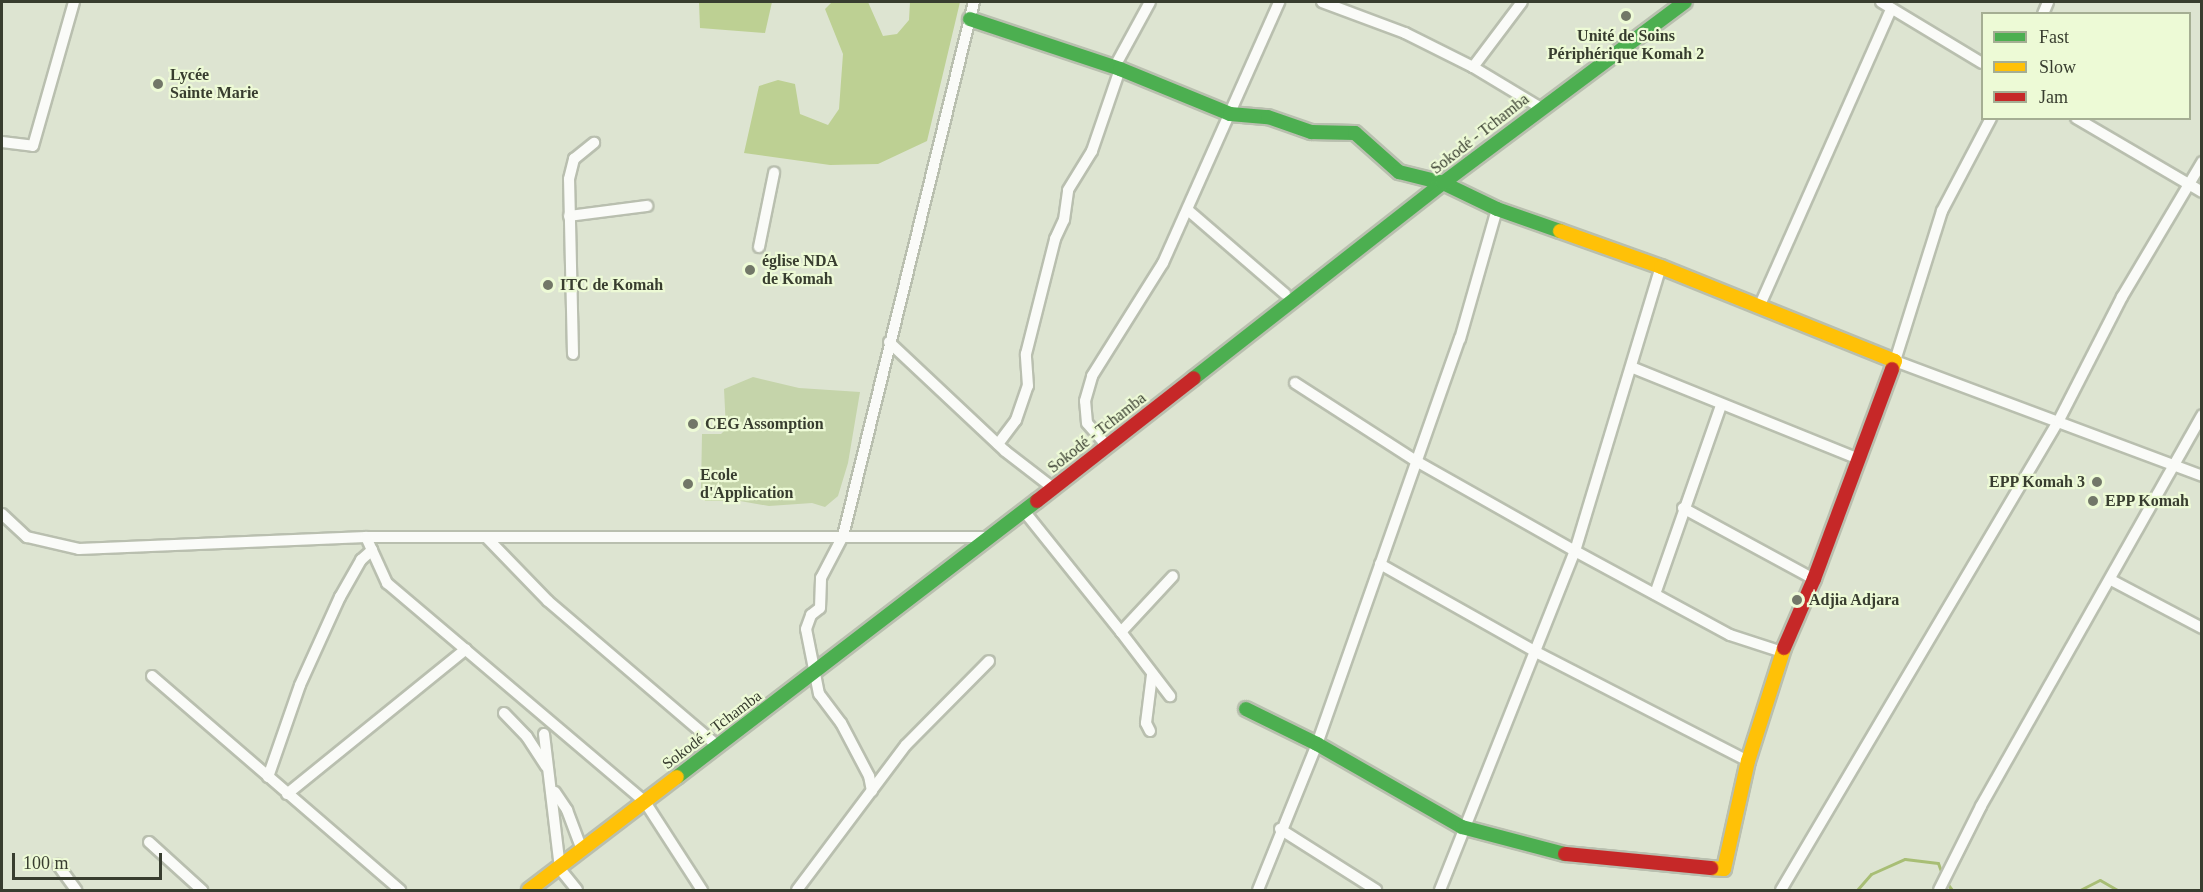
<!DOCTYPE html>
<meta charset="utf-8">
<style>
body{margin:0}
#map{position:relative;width:2203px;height:892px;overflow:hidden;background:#dde4d1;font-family:Georgia,serif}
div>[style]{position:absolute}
.green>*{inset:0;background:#c5d4aa}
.forest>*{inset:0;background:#bdd093}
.stream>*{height:3px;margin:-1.5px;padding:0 1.5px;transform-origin:1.5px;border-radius:1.5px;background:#a8be75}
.roads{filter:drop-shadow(2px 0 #b9bfaf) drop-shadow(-2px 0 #b9bfaf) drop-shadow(0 2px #b9bfaf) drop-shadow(0 -2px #b9bfaf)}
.street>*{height:10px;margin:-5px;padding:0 5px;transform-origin:5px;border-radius:5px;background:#fafbf8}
.fast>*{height:14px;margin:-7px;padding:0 7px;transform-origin:7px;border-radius:7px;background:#4caf50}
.slow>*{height:14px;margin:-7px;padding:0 7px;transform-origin:7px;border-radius:7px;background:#ffc107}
.jam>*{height:14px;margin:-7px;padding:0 7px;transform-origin:7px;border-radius:7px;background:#c62828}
.dots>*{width:16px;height:16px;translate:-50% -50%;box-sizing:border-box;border:3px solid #edfad6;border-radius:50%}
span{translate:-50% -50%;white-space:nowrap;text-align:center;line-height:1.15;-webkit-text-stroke:4.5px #edfad6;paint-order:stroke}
.poi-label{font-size:16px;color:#383d2f;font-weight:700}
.left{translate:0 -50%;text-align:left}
.right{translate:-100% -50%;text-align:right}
.street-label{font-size:16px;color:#383d2f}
.frame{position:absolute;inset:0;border:3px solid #383d2f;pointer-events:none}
.legend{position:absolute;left:1981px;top:12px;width:210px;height:108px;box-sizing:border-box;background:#edfad6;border:2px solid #a5ae93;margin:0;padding:8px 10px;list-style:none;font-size:18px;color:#383d2f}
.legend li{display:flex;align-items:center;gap:12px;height:30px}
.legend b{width:30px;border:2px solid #a5ae93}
.scale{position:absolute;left:12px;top:853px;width:150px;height:27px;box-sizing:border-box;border:3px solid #383d2f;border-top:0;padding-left:8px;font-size:18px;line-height:21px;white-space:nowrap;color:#383d2f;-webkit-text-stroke:4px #edfad6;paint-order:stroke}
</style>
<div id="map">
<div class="green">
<div style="clip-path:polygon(753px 377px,799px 388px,860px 392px,848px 463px,838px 496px,825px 507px,812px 503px,769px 506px,740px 501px,705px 501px,701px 489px,702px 434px,721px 434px,726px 429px,724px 389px)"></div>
</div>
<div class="forest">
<div style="clip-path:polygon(699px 2px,772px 2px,765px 33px,700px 28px)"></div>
<div style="clip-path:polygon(832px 2px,868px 2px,883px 36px,897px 34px,909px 20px,910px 2px,960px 2px,927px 141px,878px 164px,830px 165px,744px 153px,759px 86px,778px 80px,795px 84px,800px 114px,828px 125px,839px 109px,843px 54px,825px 9px)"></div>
</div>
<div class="stream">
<div style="left:1946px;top:882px;width:10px;rotate:53deg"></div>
<div style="left:1857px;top:890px;width:21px;rotate:-49deg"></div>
<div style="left:1871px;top:874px;width:37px;rotate:-24deg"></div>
<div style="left:1905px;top:859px;width:33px;rotate:7deg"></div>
<div style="left:1938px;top:863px;width:15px;rotate:70deg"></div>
<div style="left:2080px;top:890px;width:22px;rotate:-27deg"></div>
<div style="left:2100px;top:880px;width:20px;rotate:30deg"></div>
</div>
<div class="roads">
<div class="street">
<div style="left:1322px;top:2px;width:89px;rotate:20.5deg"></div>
<div style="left:1405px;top:33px;width:76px;rotate:26.6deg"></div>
<div style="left:1473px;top:67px;width:79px;rotate:31.1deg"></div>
<div style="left:1881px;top:2px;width:118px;rotate:31.1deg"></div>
<div style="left:2043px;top:14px;width:13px;rotate:-67deg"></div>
<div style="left:1473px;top:67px;width:81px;rotate:-53deg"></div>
<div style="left:1114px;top:68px;width:75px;rotate:-61.4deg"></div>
<div style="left:1991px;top:118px;width:105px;rotate:117.8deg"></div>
<div style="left:1942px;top:211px;width:157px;rotate:107.4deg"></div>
<div style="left:1895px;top:361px;width:328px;rotate:20.5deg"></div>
<div style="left:2076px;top:118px;width:146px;rotate:30.4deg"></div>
<div style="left:2px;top:142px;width:31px;rotate:7deg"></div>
<div style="left:33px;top:146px;width:150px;rotate:-74.1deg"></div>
<div style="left:1189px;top:211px;width:127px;rotate:40.8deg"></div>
<div style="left:569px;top:216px;width:79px;rotate:-7.3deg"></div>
<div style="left:759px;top:247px;width:76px;rotate:-78.5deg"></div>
<div style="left:1760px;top:305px;width:324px;rotate:-66.1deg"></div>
<div style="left:889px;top:342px;width:159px;rotate:43.2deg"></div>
<div style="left:1005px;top:451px;width:61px;rotate:37.6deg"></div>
<div style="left:573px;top:354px;width:175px;rotate:-91.3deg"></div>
<div style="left:569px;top:179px;width:21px;rotate:-76deg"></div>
<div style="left:574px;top:159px;width:26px;rotate:-39deg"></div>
<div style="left:1631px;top:367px;width:246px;rotate:22deg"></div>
<div style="left:1295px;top:383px;width:144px;rotate:32.8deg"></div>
<div style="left:1416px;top:461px;width:183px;rotate:29.5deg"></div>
<div style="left:1575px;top:551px;width:176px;rotate:28.5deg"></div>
<div style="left:1730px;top:635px;width:55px;rotate:18.1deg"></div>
<div style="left:998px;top:444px;width:30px;rotate:-53deg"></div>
<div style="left:1016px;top:420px;width:36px;rotate:-71deg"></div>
<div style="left:1028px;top:386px;width:32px;rotate:-94deg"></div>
<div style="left:1026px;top:354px;width:119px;rotate:-75.8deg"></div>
<div style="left:1055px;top:239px;width:21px;rotate:-65deg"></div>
<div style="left:1064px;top:220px;width:30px;rotate:-82deg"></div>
<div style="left:1068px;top:190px;width:46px;rotate:-58.4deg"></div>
<div style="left:1092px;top:151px;width:87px;rotate:-71.1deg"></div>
<div style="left:1107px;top:446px;width:30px;rotate:-131deg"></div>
<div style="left:1087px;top:423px;width:22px;rotate:-95deg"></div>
<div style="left:1085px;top:401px;width:26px;rotate:-74deg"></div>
<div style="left:1092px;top:376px;width:133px;rotate:-57.9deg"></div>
<div style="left:1163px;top:263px;width:286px;rotate:-66deg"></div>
<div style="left:1683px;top:508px;width:149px;rotate:28.5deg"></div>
<div style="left:1024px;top:511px;width:155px;rotate:51.3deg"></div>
<div style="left:1121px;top:632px;width:76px;rotate:-47.1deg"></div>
<div style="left:2px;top:514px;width:34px;rotate:43deg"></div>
<div style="left:27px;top:537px;width:53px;rotate:13deg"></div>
<div style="left:79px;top:549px;width:287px;rotate:-2.4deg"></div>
<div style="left:366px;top:537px;width:625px"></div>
<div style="left:366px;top:537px;width:51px;rotate:65.5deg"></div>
<div style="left:387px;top:583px;width:338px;rotate:40.3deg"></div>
<div style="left:645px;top:802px;width:105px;rotate:57.1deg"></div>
<div style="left:487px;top:538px;width:88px;rotate:45.9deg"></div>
<div style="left:548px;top:601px;width:223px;rotate:40.5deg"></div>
<div style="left:1380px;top:564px;width:179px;rotate:29.4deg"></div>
<div style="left:1536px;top:652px;width:238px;rotate:27.2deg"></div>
<div style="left:2111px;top:580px;width:103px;rotate:27.8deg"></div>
<div style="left:1655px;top:594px;width:199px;rotate:-70.7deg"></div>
<div style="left:1121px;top:632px;width:81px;rotate:52.6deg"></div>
<div style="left:152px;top:676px;width:328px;rotate:40.8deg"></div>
<div style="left:504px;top:713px;width:33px;rotate:46deg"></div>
<div style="left:527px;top:737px;width:35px;rotate:57deg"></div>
<div style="left:1150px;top:731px;width:9px;rotate:-117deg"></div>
<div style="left:1146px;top:723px;width:48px;rotate:-82.9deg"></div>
<div style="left:544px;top:734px;width:136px;rotate:83.2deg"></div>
<div style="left:560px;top:869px;width:27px;rotate:51deg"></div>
<div style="left:268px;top:777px;width:97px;rotate:-70.8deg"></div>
<div style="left:300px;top:685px;width:97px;rotate:-65.6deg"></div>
<div style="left:340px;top:597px;width:43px;rotate:-60.4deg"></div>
<div style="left:361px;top:560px;width:15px;rotate:-42deg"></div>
<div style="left:872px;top:791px;width:15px;rotate:-101deg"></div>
<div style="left:869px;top:776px;width:60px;rotate:-117.8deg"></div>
<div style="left:841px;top:723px;width:36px;rotate:-127deg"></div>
<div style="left:819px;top:694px;width:66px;rotate:-101.3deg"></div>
<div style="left:806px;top:629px;width:15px;rotate:-70deg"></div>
<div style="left:811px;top:615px;width:11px;rotate:-38deg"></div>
<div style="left:820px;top:608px;width:30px;rotate:-88deg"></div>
<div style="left:821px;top:578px;width:47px;rotate:-62.4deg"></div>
<div style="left:843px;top:536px;width:550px;rotate:-76.22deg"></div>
<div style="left:555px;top:792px;width:22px;rotate:56deg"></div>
<div style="left:567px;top:810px;width:43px;rotate:69.4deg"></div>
<div style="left:287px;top:794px;width:230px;rotate:-39deg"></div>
<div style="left:1280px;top:829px;width:114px;rotate:32.4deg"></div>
<div style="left:149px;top:842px;width:72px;rotate:42.2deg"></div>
<div style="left:58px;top:865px;width:31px;rotate:54deg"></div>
<div style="left:797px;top:890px;width:181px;rotate:-53.1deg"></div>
<div style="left:906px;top:745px;width:118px;rotate:-45.3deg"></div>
<div style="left:1258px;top:890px;width:157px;rotate:-68deg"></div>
<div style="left:1317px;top:744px;width:430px;rotate:-70.6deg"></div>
<div style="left:1460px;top:339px;width:135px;rotate:-74.1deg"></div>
<div style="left:1440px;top:890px;width:365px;rotate:-68.3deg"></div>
<div style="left:1575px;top:551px;width:297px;rotate:-73.2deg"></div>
<div style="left:1781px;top:890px;width:546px;rotate:-59.4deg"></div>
<div style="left:2059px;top:420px;width:138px;rotate:-62.9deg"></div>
<div style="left:2122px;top:297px;width:157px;rotate:-59.3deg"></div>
<div style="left:1939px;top:890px;width:94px;rotate:-63.4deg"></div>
<div style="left:1981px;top:806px;width:449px;rotate:-60.5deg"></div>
</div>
<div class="fast">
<div style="left:970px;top:19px;width:158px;rotate:18.4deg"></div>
<div style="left:1120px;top:69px;width:119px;rotate:22.2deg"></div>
<div style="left:1230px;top:114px;width:38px;rotate:5deg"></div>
<div style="left:1268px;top:117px;width:46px;rotate:19.2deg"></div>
<div style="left:1311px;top:132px;width:44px;rotate:1.3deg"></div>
<div style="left:1355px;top:133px;width:59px;rotate:41.6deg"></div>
<div style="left:1399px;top:172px;width:45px;rotate:14deg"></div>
<div style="left:1443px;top:183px;width:60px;rotate:25.7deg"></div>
<div style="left:1497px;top:209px;width:67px;rotate:19.2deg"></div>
<div style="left:1194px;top:378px;width:316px;rotate:-38.1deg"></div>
<div style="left:1443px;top:183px;width:302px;rotate:-36.8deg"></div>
<div style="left:1246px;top:709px;width:79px;rotate:26.2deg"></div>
<div style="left:1317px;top:744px;width:167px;rotate:29.8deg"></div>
<div style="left:1462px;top:827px;width:106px;rotate:14.7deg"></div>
<div style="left:677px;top:777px;width:454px;rotate:-37.5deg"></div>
</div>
<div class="slow">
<div style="left:1560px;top:231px;width:107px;rotate:19.6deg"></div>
<div style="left:1661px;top:267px;width:252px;rotate:21.9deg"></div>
<div style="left:1895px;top:361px;width:9px;rotate:111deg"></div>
<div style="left:1711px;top:868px;width:13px;rotate:4deg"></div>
<div style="left:1724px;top:869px;width:111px;rotate:-77.5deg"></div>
<div style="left:1748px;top:761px;width:119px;rotate:-72.3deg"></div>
<div style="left:529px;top:890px;width:186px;rotate:-37.4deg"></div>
</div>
<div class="jam">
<div style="left:1037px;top:501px;width:199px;rotate:-38.1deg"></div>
<div style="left:1784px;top:648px;width:75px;rotate:-66.5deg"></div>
<div style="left:1814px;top:579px;width:224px;rotate:-69.6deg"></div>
<div style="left:1565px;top:854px;width:147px;rotate:5.5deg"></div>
</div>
</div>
<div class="dots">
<div style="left:1626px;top:16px;background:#727768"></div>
<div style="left:158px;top:84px;background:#727768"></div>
<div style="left:750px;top:270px;background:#727768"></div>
<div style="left:548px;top:285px;background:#727768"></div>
<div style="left:693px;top:424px;background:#727768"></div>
<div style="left:2097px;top:482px;background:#727768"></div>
<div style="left:688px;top:484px;background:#727768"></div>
<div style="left:2093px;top:501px;background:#727768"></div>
<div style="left:1797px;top:600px;background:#727768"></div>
</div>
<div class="poi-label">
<span style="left:1626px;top:45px">Unité de Soins<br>Périphérique Komah 2</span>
<span class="left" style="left:170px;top:84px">Lycée<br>Sainte Marie</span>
<span class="left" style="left:762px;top:270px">église NDA<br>de Komah</span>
<span class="left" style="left:560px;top:285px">ITC de Komah</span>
<span class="left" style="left:705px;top:424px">CEG Assomption</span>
<span class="left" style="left:700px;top:484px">Ecole<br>d'Application</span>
<span class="right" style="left:2085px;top:482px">EPP Komah 3</span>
<span class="left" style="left:2105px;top:501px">EPP Komah</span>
<span class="left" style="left:1809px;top:600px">Adjia Adjara</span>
</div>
<div class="street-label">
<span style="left:1480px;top:134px;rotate:-38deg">Sokodé - Tchamba</span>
<span style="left:1097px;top:433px;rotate:-38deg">Sokodé - Tchamba</span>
<span style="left:712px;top:730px;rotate:-37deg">Sokodé - Tchamba</span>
</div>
<div class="frame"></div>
<ul class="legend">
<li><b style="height:8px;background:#4caf50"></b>Fast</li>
<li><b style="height:8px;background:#ffc107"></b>Slow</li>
<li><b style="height:8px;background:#c62828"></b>Jam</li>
</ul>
<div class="scale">100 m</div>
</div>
